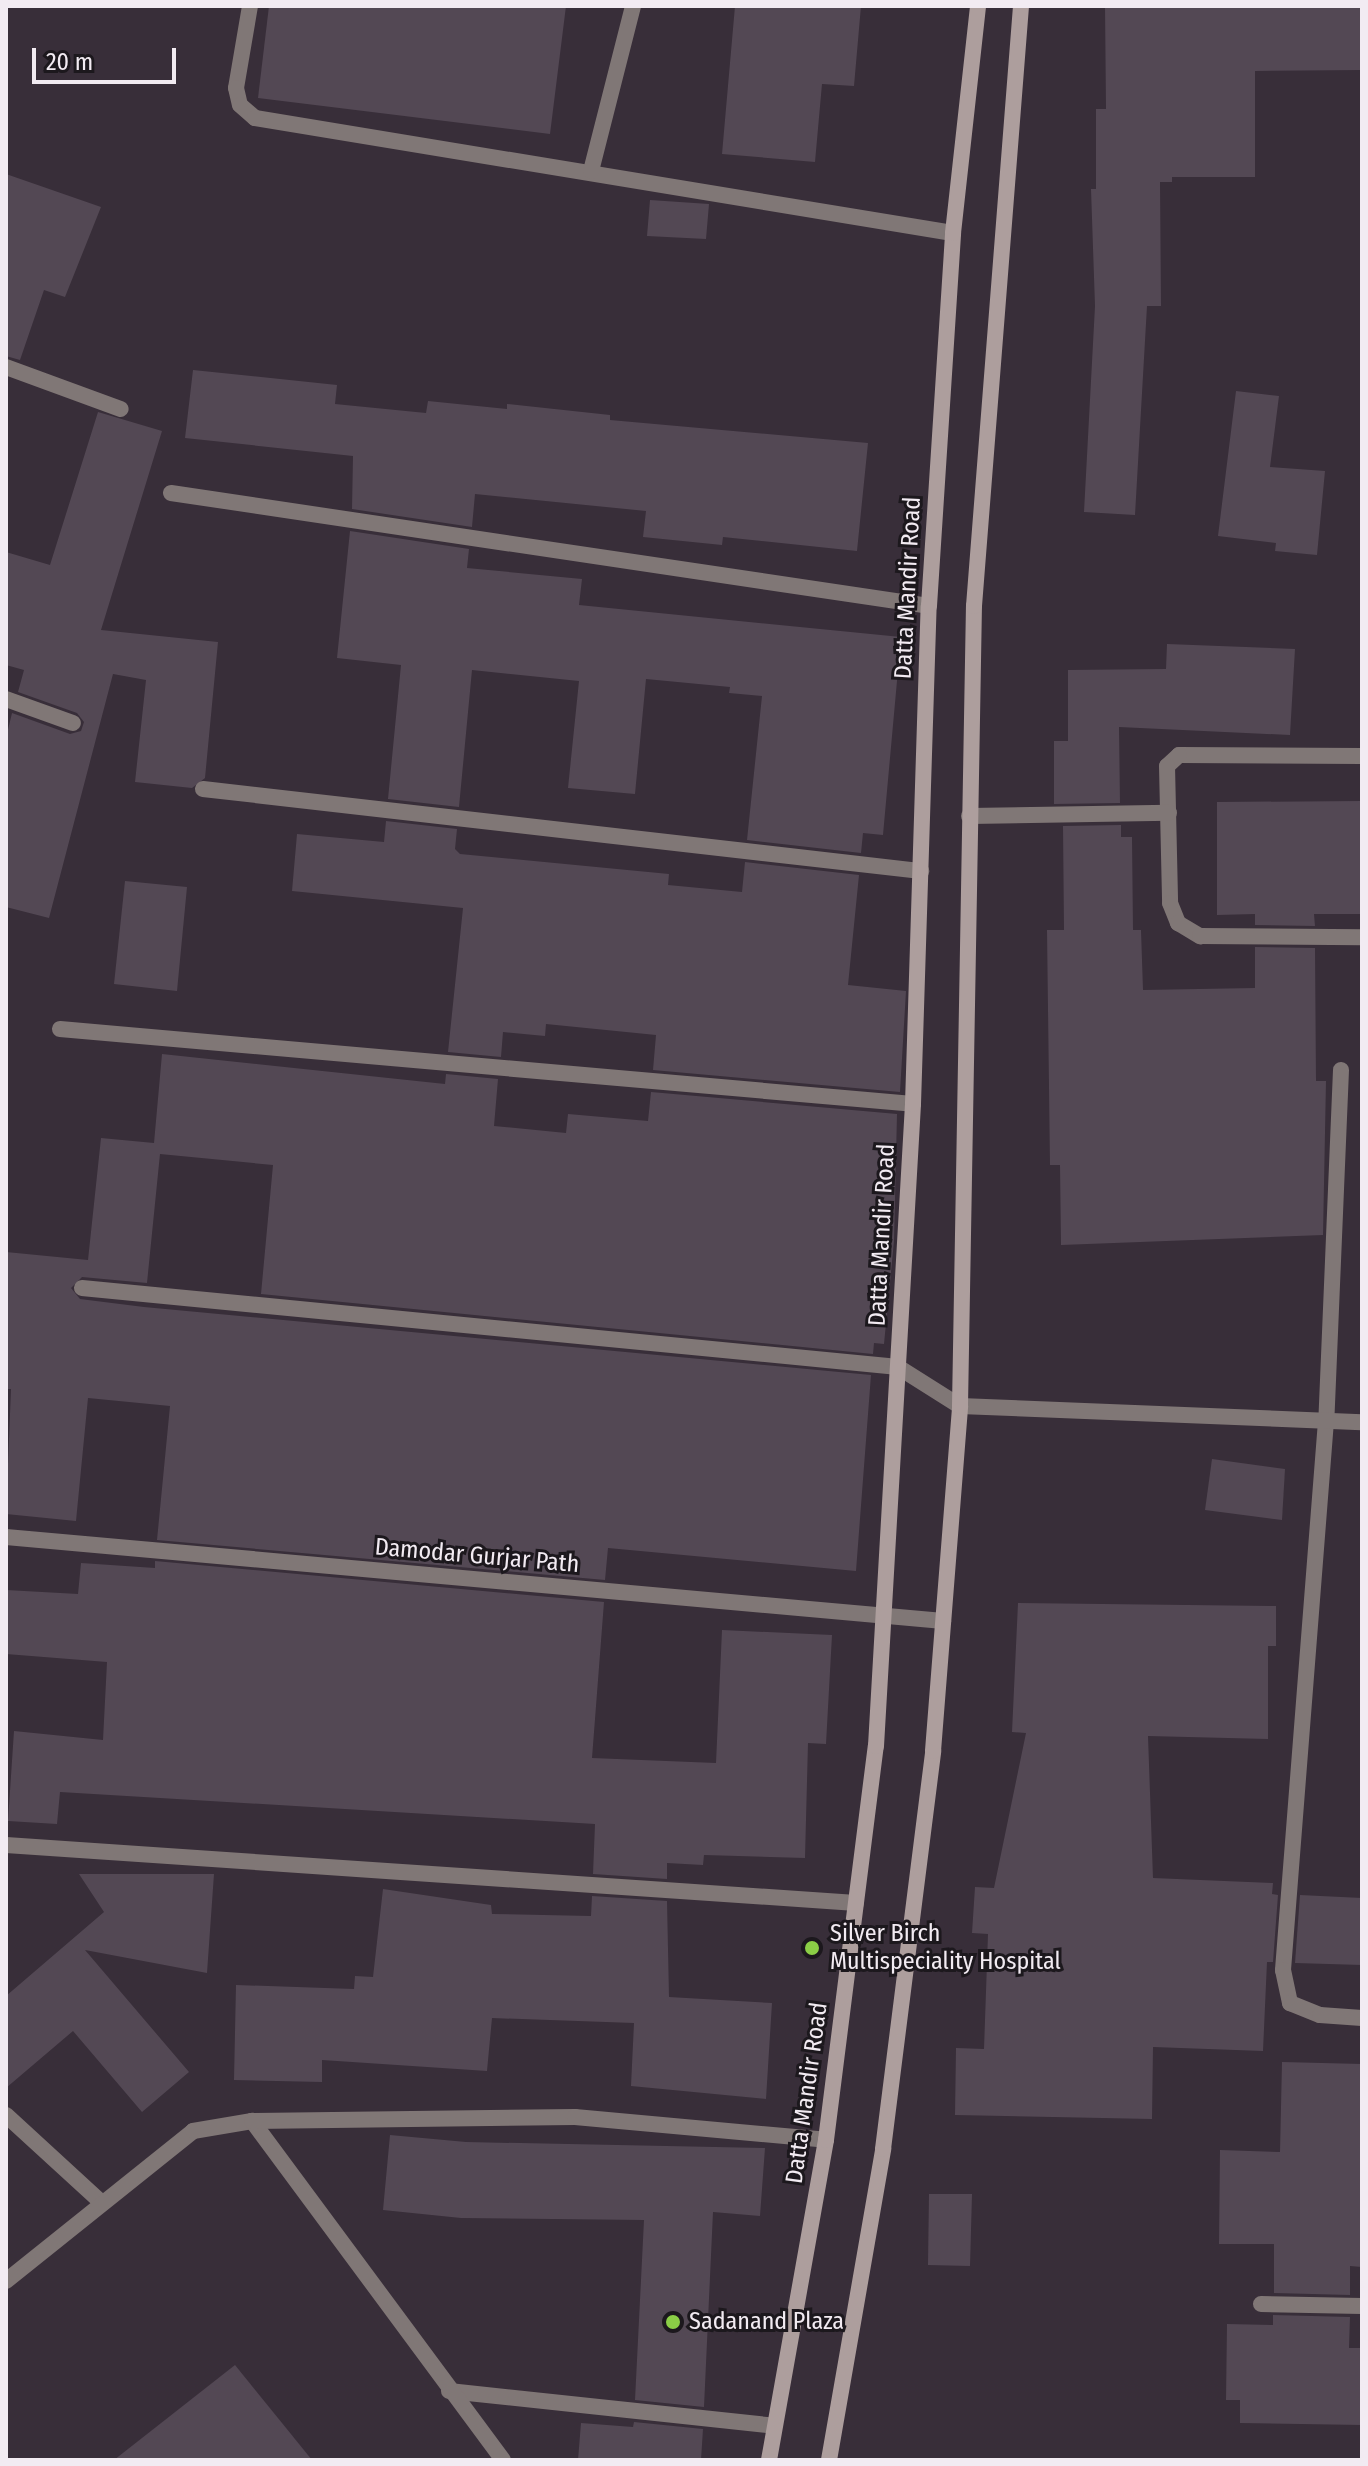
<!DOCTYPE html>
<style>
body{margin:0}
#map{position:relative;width:1368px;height:2466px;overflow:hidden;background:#382e39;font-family:"Fira Sans Condensed",sans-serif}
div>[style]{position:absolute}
.building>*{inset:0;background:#534854}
.lane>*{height:16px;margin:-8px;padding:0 8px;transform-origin:8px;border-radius:8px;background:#807776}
.street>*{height:16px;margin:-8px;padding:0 8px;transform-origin:8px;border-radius:8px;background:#807776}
.secondary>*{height:16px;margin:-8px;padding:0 8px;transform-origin:8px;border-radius:8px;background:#ad9e9d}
.dots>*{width:22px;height:22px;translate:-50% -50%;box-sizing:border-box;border:4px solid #1c181d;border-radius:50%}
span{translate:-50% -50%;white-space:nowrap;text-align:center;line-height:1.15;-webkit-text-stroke:6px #1c181d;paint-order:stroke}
.street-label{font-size:24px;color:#f2ebf2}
.poi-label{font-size:24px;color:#f2ebf2}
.left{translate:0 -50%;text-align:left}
.frame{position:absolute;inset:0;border:8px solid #f2ebf2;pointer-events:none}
.scale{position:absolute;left:32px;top:48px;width:144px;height:36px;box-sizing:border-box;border:4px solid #f2ebf2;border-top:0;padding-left:10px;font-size:24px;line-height:28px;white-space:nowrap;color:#f2ebf2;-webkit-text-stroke:6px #1c181d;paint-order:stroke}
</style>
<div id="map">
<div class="building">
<div style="clip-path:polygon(269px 6px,566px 6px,550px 134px,258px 98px)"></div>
<div style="clip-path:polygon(735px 6px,861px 6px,854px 86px,822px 84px,815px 162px,722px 154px)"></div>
<div style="clip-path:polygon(1105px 6px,1362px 6px,1362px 70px,1255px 71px,1255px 177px,1172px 177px,1172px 182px,1160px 182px,1161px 306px,1147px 306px,1135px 515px,1084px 512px,1095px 306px,1091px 189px,1096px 189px,1096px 109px,1106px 109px)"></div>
<div style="clip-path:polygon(6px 174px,101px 207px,65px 297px,44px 290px,20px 360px,6px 356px)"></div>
<div style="clip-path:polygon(650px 200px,709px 204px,706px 239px,647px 236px)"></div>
<div style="clip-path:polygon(193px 370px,337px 385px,335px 404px,426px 413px,428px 401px,507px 409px,507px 404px,610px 415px,610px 420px,868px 443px,857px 551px,723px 537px,722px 545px,643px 537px,646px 511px,475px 494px,472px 527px,352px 509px,353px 456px,185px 438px)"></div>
<div style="clip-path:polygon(1236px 391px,1279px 396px,1270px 467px,1325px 471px,1317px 555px,1275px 551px,1276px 543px,1218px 536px)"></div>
<div style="clip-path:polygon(98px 412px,162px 431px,101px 630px,218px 642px,205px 778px,192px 788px,135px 782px,146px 680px,113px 674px,49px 918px,6px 907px,6px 738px,12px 713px,70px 734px,81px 731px,84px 722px,77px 713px,18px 692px,24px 670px,6px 665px,6px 552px,50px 565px)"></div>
<div style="clip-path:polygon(350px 531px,469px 549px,467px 568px,582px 579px,579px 605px,901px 637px,883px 835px,863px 833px,861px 853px,747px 840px,762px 696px,729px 693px,730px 687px,646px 679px,635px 794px,568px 788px,579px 681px,472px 670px,459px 807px,388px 799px,401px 665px,337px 658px)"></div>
<div style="clip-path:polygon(1167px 644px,1295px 649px,1290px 735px,1119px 727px,1120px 803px,1054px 804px,1054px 741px,1068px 741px,1068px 670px,1166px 669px)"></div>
<div style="clip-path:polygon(1362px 801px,1362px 914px,1314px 914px,1315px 926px,1255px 925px,1255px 914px,1217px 915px,1217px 802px)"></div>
<div style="clip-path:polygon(386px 821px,457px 829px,455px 849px,460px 854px,669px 874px,668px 885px,742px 892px,745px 862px,859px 875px,848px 985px,906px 991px,900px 1092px,653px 1070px,656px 1035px,546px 1024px,545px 1036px,503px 1032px,501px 1057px,448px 1052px,463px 908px,292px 891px,297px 834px,384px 842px)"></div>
<div style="clip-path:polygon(1121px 825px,1121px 837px,1132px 837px,1133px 930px,1141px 930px,1143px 990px,1255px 988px,1255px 947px,1315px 948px,1316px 1081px,1326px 1081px,1323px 1235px,1061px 1245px,1060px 1165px,1050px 1165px,1047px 930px,1064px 930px,1063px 826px)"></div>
<div style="clip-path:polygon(125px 881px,187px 887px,177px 991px,114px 984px)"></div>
<div style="clip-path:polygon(162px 1054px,445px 1084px,446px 1074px,498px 1079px,494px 1126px,566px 1133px,568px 1114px,648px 1121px,651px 1092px,897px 1114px,894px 1241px,884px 1344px,874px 1343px,873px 1354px,261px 1294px,273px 1165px,160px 1154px,147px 1283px,82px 1277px,71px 1288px,80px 1299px,144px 1307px,871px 1375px,856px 1571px,608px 1548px,605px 1580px,157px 1540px,170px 1406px,88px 1398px,76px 1521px,6px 1514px,11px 1389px,6px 1389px,6px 1252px,88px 1260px,101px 1138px,154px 1143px)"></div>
<div style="clip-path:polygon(1212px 1459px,1285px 1469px,1282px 1520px,1205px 1510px)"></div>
<div style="clip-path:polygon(155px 1561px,604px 1602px,592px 1758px,716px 1763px,722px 1630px,832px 1635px,826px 1744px,808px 1743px,805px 1858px,704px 1855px,703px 1865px,667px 1863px,667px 1879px,593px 1874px,595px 1824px,60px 1792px,57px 1824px,8px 1821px,14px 1731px,103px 1740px,107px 1662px,6px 1654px,6px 1590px,78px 1594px,81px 1563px,155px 1568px)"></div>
<div style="clip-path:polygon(1018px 1603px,1276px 1606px,1276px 1646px,1268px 1646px,1268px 1739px,1148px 1736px,1153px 1878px,1273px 1883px,1272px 1894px,1278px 1895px,1273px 1962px,1267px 1962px,1263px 2051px,1153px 2047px,1152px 2119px,955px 2115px,956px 2048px,984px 2049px,988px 1934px,972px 1933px,975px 1887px,994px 1888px,1026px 1733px,1012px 1732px)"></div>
<div style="clip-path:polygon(79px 1874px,214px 1874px,207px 1973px,85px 1950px,189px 2072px,142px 2112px,73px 2031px,6px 2088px,6px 1996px,104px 1912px)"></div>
<div style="clip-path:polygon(383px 1889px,491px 1905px,492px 1914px,591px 1916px,592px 1896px,667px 1901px,669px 1997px,772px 2003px,766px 2099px,631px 2086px,634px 2023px,492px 2018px,487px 2071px,322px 2060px,322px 2082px,234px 2080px,236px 1985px,354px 1989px,355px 1976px,373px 1977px)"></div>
<div style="clip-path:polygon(1300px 1895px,1362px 1898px,1362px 1965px,1295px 1963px)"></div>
<div style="clip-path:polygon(1282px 2062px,1362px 2064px,1362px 2267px,1350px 2266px,1350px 2295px,1274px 2293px,1274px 2244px,1219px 2244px,1220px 2150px,1280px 2152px)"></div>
<div style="clip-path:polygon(390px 2135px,466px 2142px,765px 2148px,760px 2216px,713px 2212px,704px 2407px,635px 2400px,644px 2220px,461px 2218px,383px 2210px)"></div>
<div style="clip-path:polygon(929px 2194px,972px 2194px,970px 2266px,928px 2265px)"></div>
<div style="clip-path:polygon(1273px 2315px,1350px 2317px,1349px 2348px,1362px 2348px,1362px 2425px,1240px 2423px,1240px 2400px,1226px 2400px,1227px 2324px,1273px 2325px)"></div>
<div style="clip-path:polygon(235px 2365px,312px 2460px,114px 2460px)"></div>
<div style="clip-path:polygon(634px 2422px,703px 2429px,701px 2460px,578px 2460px,581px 2423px,633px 2427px)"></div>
</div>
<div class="lane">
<div style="left:1362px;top:756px;width:183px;rotate:-179.7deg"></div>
<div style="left:1179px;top:755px;width:16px;rotate:137deg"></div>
<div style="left:1167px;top:766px;width:137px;rotate:88.7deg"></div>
<div style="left:1170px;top:903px;width:22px;rotate:68deg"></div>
<div style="left:1178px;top:923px;width:26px;rotate:31deg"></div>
<div style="left:1200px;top:936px;width:162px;rotate:0.4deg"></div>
<div style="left:969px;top:816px;width:200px;rotate:-0.9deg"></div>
</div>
<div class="street">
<div style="left:250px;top:6px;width:83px;rotate:99.7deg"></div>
<div style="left:236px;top:88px;width:17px;rotate:77deg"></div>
<div style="left:240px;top:105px;width:20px;rotate:41deg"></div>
<div style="left:255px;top:118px;width:707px;rotate:9.36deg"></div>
<div style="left:591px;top:171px;width:170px;rotate:-75.7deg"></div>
<div style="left:6px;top:367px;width:122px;rotate:20.1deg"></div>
<div style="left:171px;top:493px;width:766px;rotate:8.48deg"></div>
<div style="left:6px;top:699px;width:71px;rotate:19.7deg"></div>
<div style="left:203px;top:789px;width:723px;rotate:6.52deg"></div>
<div style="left:60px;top:1029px;width:856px;rotate:5.02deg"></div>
<div style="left:1341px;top:1070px;width:351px;rotate:92.4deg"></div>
<div style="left:1326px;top:1421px;width:551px;rotate:94.48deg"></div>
<div style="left:1283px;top:1970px;width:34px;rotate:78deg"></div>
<div style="left:1290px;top:2003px;width:32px;rotate:22deg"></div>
<div style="left:1320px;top:2015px;width:42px;rotate:4.1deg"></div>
<div style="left:82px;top:1288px;width:820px;rotate:5.53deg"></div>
<div style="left:898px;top:1367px;width:73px;rotate:32.2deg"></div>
<div style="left:960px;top:1406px;width:402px;rotate:2.3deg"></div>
<div style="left:6px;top:1537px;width:941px;rotate:5.12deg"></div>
<div style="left:6px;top:1845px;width:852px;rotate:3.9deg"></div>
<div style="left:6px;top:2115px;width:130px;rotate:42.5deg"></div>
<div style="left:6px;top:2281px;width:240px;rotate:-38.7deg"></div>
<div style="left:193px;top:2131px;width:60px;rotate:-9.6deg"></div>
<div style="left:1261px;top:2304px;width:101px;rotate:1.1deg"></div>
<div style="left:449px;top:2391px;width:327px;rotate:6.1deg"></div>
<div style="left:503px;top:2460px;width:422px;rotate:-126.5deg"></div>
<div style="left:252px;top:2121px;width:323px;rotate:-0.7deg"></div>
<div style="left:575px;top:2117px;width:252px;rotate:5.2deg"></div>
</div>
<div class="secondary">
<div style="left:769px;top:2460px;width:325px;rotate:-79.9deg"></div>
<div style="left:826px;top:2140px;width:397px;rotate:-82.8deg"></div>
<div style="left:876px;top:1746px;width:643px;rotate:-86.7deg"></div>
<div style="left:913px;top:1104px;width:498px;rotate:-88.2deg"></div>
<div style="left:929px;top:606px;width:374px;rotate:-86.3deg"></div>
<div style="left:953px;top:233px;width:228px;rotate:-83.7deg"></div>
<div style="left:829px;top:2460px;width:316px;rotate:-80.1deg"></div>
<div style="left:883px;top:2149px;width:401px;rotate:-82.8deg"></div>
<div style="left:933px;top:1751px;width:346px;rotate:-85.5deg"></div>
<div style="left:960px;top:1406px;width:800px;rotate:-89deg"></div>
<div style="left:974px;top:606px;width:602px;rotate:-85.52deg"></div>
</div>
<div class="dots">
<div style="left:812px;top:1948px;background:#8bce46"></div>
<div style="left:673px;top:2322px;background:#8bce46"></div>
</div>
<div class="street-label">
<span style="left:908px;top:588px;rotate:-87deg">Datta Mandir Road</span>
<span style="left:882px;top:1235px;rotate:-87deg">Datta Mandir Road</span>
<span style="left:477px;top:1556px;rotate:5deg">Damodar Gurjar Path</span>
<span style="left:807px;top:2093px;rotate:-82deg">Datta Mandir Road</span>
</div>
<div class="poi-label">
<span class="left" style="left:830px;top:1948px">Silver Birch<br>Multispeciality Hospital</span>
<span class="left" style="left:689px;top:2322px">Sadanand Plaza</span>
</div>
<div class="frame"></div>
<div class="scale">20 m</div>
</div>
